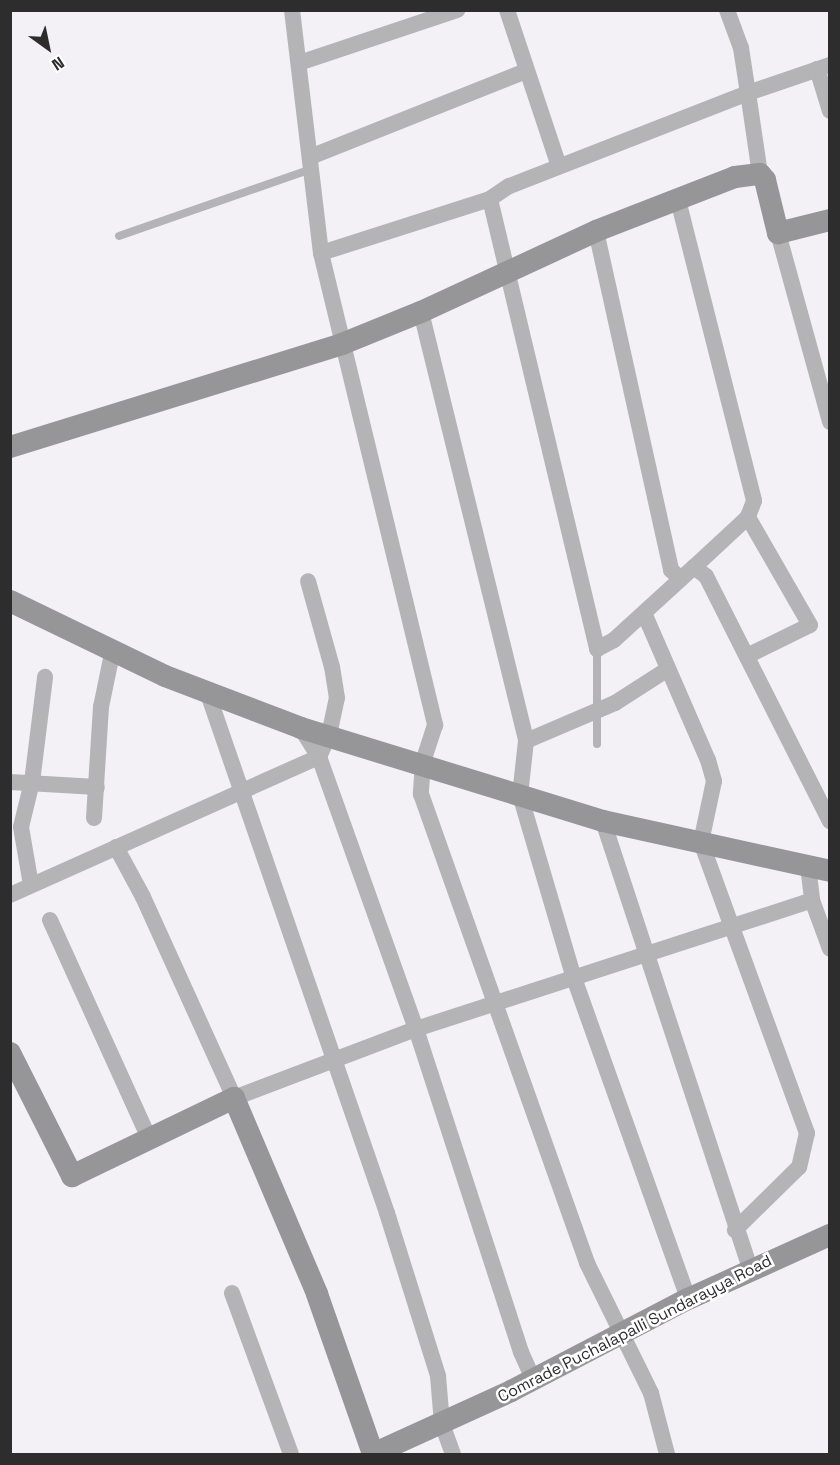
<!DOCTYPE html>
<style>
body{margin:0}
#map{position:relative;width:840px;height:1465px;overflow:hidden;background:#f3f1f6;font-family:"Space Grotesk",sans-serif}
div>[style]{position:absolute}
.lane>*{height:8px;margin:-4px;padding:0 4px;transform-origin:4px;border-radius:4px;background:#b4b3b5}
.street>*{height:16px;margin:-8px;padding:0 8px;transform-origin:8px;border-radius:8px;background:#b4b3b5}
.secondary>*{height:22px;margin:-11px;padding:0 11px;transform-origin:11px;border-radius:11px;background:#969598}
span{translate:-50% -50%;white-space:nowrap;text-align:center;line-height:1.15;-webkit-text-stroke:5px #fff;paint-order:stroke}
.street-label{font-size:16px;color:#2e2d2e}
.frame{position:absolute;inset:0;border:12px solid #2e2d2e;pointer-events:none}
.north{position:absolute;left:18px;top:18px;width:60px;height:60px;-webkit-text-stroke:4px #fff;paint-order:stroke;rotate:147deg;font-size:16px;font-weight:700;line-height:24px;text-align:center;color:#2e2d2e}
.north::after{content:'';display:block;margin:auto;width:21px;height:27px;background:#2e2d2e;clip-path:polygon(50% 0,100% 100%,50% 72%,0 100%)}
</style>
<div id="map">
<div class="lane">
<div style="left:119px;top:236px;width:203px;rotate:-19.2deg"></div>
<div style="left:597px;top:649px;width:95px;rotate:90deg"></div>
</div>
<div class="street">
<div style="left:292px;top:10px;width:245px;rotate:83.2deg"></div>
<div style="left:321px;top:253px;width:486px;rotate:76.4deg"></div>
<div style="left:435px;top:725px;width:39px;rotate:108deg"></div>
<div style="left:423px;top:762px;width:32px;rotate:94deg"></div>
<div style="left:421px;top:794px;width:498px;rotate:70.5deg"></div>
<div style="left:587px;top:1263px;width:145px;rotate:63.8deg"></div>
<div style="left:651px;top:1393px;width:63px;rotate:75.3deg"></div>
<div style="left:507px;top:10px;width:164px;rotate:71.6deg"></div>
<div style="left:727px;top:10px;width:40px;rotate:69.8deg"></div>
<div style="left:741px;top:48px;width:46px;rotate:81.2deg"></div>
<div style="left:748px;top:93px;width:256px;rotate:158.7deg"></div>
<div style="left:509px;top:186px;width:23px;rotate:146deg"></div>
<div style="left:490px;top:199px;width:463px;rotate:76.6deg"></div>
<div style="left:597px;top:649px;width:19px;rotate:-28deg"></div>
<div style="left:614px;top:640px;width:108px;rotate:-42.4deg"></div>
<div style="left:694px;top:567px;width:15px;rotate:37deg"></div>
<div style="left:706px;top:576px;width:275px;rotate:63.2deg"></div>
<div style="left:299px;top:63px;width:167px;rotate:-18.5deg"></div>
<div style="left:817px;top:69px;width:44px;rotate:72.8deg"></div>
<div style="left:310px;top:157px;width:232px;rotate:-21.7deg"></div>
<div style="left:760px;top:174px;width:82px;rotate:-98.4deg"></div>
<div style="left:748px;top:93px;width:87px;rotate:-18.9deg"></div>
<div style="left:678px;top:200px;width:310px;rotate:75.8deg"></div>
<div style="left:754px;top:501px;width:17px;rotate:111deg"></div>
<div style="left:748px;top:517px;width:74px;rotate:137.2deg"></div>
<div style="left:596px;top:231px;width:347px;rotate:77.5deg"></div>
<div style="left:671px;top:570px;width:13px;rotate:42deg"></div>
<div style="left:778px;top:233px;width:196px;rotate:74.6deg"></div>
<div style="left:321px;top:253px;width:177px;rotate:-17.7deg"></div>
<div style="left:421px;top:312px;width:442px;rotate:76.2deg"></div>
<div style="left:526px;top:741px;width:54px;rotate:96.3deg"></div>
<div style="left:520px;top:795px;width:191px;rotate:73.6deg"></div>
<div style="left:574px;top:978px;width:341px;rotate:70.4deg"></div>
<div style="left:644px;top:613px;width:160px;rotate:66.5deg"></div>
<div style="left:708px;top:760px;width:22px;rotate:74deg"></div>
<div style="left:714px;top:781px;width:62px;rotate:102deg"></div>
<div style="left:701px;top:842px;width:310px;rotate:70deg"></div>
<div style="left:807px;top:1133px;width:35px;rotate:103deg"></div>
<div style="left:799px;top:1167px;width:90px;rotate:135.5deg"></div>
<div style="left:747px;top:656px;width:70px;rotate:-26.2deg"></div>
<div style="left:810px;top:625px;width:125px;rotate:-119.9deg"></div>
<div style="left:208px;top:694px;width:549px;rotate:70.97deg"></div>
<div style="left:387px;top:1213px;width:171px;rotate:72.6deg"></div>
<div style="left:438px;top:1376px;width:48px;rotate:85.2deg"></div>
<div style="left:442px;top:1424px;width:32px;rotate:70deg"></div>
<div style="left:526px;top:741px;width:97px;rotate:-23.1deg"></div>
<div style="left:615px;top:703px;width:63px;rotate:-32.7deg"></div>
<div style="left:10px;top:782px;width:87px;rotate:3.3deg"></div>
<div style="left:94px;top:818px;width:111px;rotate:-86.4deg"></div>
<div style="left:101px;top:707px;width:59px;rotate:-78.3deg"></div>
<div style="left:603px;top:821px;width:472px;rotate:71.8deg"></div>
<div style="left:116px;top:847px;width:57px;rotate:61.6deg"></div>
<div style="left:143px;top:897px;width:221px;rotate:65.6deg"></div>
<div style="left:234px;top:1098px;width:195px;rotate:-20.8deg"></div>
<div style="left:416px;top:1029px;width:289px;rotate:-109.6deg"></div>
<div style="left:319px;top:757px;width:34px;rotate:-122deg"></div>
<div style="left:808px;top:866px;width:34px;rotate:83deg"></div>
<div style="left:812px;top:900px;width:52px;rotate:69.8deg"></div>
<div style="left:31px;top:885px;width:59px;rotate:-99.8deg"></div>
<div style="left:21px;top:827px;width:46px;rotate:-76.3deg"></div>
<div style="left:32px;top:782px;width:106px;rotate:-82.9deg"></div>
<div style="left:10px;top:895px;width:338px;rotate:-24.1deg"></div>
<div style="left:319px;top:757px;width:24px;rotate:-66deg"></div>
<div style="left:329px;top:735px;width:38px;rotate:-78deg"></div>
<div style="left:337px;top:698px;width:31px;rotate:-99deg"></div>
<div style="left:332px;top:667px;width:89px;rotate:-105.6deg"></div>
<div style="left:50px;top:920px;width:242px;rotate:65.6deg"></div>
<div style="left:232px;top:1293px;width:171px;rotate:69.9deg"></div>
<div style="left:533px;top:1379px;width:30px;rotate:-114deg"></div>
<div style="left:521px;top:1352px;width:340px;rotate:-108deg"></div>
<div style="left:416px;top:1029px;width:416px;rotate:-18deg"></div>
</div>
<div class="secondary">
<div style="left:10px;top:447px;width:348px;rotate:-17.2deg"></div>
<div style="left:342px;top:344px;width:85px;rotate:-22.1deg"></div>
<div style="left:421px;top:312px;width:193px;rotate:-24.8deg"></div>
<div style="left:596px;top:231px;width:149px;rotate:-21.2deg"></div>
<div style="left:735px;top:177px;width:25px;rotate:-7deg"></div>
<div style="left:760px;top:174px;width:8px;rotate:50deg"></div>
<div style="left:765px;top:180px;width:55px;rotate:76.2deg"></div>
<div style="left:778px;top:233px;width:54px;rotate:-14deg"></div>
<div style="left:10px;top:601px;width:172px;rotate:25.8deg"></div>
<div style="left:165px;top:676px;width:146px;rotate:20.9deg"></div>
<div style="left:301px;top:728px;width:316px;rotate:17.1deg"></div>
<div style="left:603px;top:821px;width:232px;rotate:12.4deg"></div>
<div style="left:10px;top:1053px;width:138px;rotate:63.2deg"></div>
<div style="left:72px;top:1176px;width:180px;rotate:-25.7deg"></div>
<div style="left:234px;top:1098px;width:213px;rotate:67deg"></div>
<div style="left:317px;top:1294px;width:170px;rotate:70.7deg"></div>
<div style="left:373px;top:1454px;width:152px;rotate:-24.5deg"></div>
<div style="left:511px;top:1391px;width:199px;rotate:-27.5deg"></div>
<div style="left:688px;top:1299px;width:156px;rotate:-24.3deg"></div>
</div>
<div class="street-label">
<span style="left:635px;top:1329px;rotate:-27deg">Comrade Puchalapalli Sundarayya Road</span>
</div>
<div class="frame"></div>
<div class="north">N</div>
</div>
